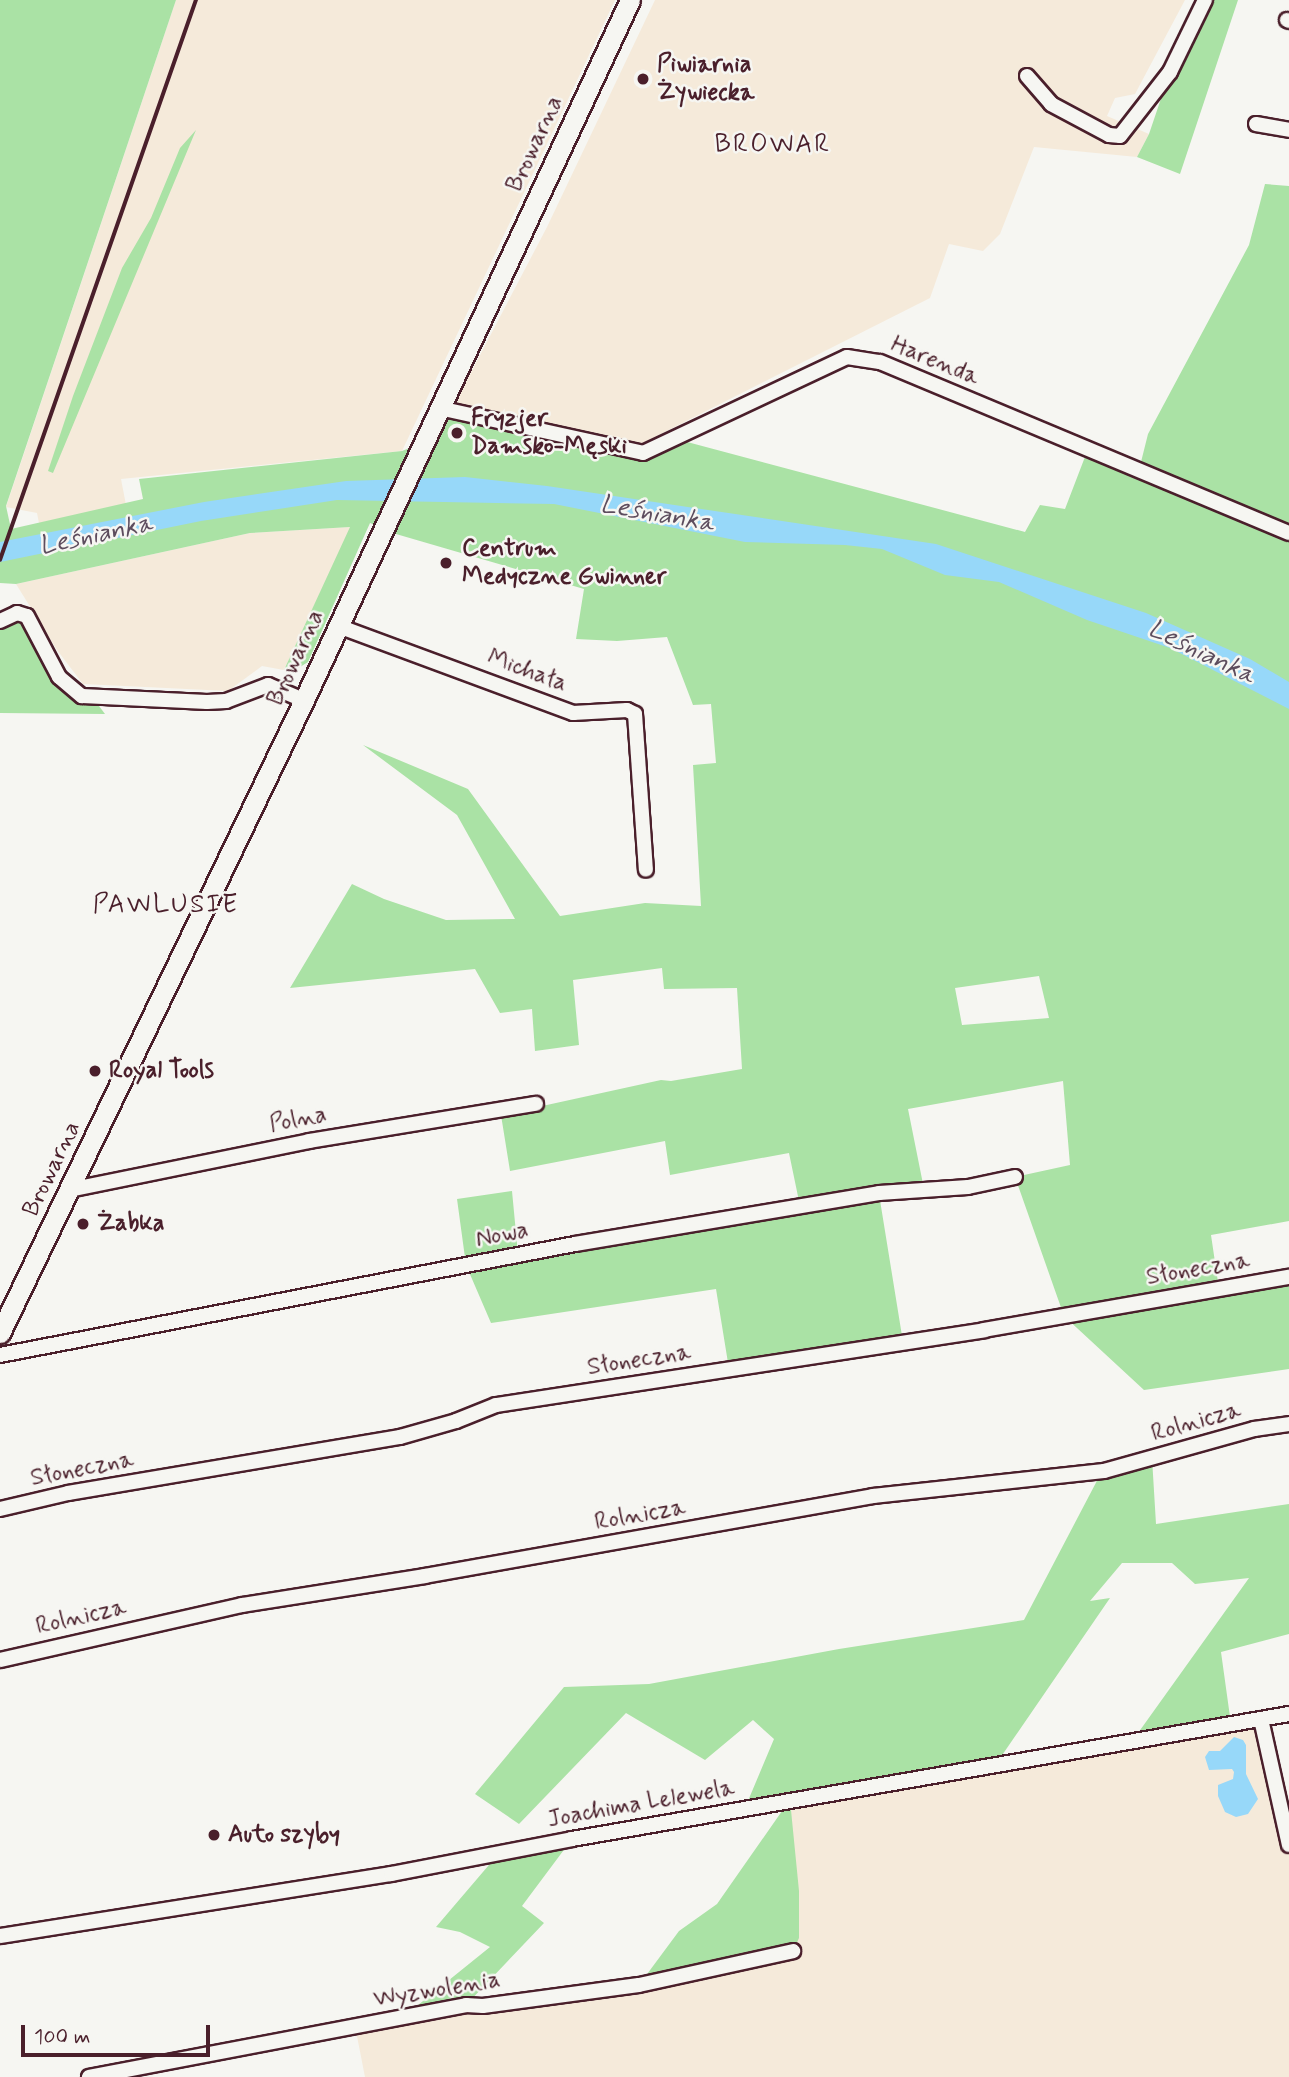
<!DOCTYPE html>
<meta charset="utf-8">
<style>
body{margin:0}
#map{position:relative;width:1289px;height:2077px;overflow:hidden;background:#f6f6f2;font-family:Mynerve,sans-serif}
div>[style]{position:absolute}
.built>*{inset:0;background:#f5eada}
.green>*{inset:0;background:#aae2a5}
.water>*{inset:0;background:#97d8f9}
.roads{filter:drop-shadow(2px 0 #4a1f2b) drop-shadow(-2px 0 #4a1f2b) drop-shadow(0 2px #4a1f2b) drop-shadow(0 -2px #4a1f2b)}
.street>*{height:14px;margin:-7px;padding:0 7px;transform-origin:7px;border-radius:7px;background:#f6f6f2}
.secondary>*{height:19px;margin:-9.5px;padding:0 9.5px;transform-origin:9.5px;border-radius:9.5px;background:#f6f6f2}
.rail>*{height:3.5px;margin:-1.75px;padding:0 1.75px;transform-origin:1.75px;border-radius:1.75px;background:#4a1f2b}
.dots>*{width:19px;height:19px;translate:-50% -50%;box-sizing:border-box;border:4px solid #f6f6f2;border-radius:50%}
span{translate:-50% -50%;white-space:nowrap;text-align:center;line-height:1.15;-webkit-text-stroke:5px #f6f6f2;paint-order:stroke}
.poi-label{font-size:24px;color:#4a1f2b;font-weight:700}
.left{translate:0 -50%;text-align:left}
.street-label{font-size:24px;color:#4a1f2b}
.neighbourhood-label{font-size:26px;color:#4a1f2b;letter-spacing:2px}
.water-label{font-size:26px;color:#5d4d5e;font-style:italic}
.scale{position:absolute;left:21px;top:2025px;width:189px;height:32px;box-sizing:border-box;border:4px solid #4a1f2b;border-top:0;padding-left:9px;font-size:21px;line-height:24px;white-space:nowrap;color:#4a1f2b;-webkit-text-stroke:5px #f6f6f2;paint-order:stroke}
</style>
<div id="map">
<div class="built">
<div style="clip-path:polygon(176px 0,615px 0,402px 451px,121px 479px,126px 505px,39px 523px,37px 513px,6px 507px)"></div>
<div style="clip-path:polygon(655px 0,1185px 0,1135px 94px,1115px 98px,1107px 116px,1149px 134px,1137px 157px,1034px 147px,1000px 234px,983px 251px,949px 244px,930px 298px,635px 447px,455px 403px,547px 227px)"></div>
<div style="clip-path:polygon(351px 527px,284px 670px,262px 666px,228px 691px,83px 684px,57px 650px,16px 584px,250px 533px)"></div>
<div style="clip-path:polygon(1261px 1719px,1289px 1845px,1289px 2077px,365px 2077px,355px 2026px,792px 1951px,790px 1800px)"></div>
</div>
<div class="green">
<div style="clip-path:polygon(evenodd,0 0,176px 0,6px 506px,11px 529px,143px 499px,139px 479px,402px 451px,422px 443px,439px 408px,643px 453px,676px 439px,1025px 532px,1040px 505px,1065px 509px,1088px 449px,1139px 470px,1148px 434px,1249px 245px,1265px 184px,1289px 186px,1289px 1221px,1211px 1235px,1219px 1289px,1289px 1277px,1289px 1369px,1144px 1390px,1064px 1316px,1015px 1177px,1070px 1165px,1063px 1081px,908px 1109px,924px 1189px,879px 1194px,903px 1342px,729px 1369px,716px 1289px,491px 1323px,466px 1265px,457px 1199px,512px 1191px,518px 1254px,800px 1206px,789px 1153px,670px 1175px,665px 1141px,510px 1171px,501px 1115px,661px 1080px,671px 1081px,742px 1069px,737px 988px,664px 989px,662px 968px,573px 980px,579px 1045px,535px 1051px,532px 1009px,500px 1013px,475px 969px,290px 988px,352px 884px,384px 899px,446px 920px,515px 919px,457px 815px,363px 745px,468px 789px,560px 916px,645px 903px,701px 906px,693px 765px,716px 763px,711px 704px,693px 705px,667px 637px,617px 641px,576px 639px,584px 589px,396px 534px,370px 523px,308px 662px,289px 674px,284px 670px,350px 527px,250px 533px,16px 584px,0 583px,0 0,1039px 976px,1049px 1018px,962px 1025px,955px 988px,1039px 976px)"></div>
<div style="clip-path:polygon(1205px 0,1238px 0,1180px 174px,1137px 157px,1149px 134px,1170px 72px)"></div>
<div style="clip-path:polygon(196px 130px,53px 473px,48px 471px,73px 396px,122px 268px,151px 218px,180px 148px)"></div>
<div style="clip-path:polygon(19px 620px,30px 630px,61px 688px,79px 700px,99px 706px,105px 714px,0 713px,0 627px)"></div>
<div style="clip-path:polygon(1152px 1458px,1156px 1524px,1289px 1504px,1289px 1634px,1221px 1652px,1231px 1724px,1133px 1740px,1249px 1578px,1195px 1584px,1172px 1563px,1122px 1563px,1090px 1601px,1110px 1598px,996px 1764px,790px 1800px,799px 1891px,799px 1938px,793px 1951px,639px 1985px,679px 1931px,717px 1904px,789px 1801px,745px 1808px,774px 1739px,753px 1720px,705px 1760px,626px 1713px,519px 1824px,475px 1794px,564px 1687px,649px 1684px,839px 1649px,1024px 1620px,1100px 1475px)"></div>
<div style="clip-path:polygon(572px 1839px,522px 1906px,544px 1923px,466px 2005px,402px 2018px,490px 1947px,460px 1932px,436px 1927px,500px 1852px)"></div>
</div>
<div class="water">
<div style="clip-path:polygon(465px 477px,547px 486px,936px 544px,1146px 613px,1250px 659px,1289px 682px,1289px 709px,1170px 648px,1087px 620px,999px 582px,945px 575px,882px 549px,845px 545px,745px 542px,554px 504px,337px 500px,201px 521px,0 562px,0 542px,204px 502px,346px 481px)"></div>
<div style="clip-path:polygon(1234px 1737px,1243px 1740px,1246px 1745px,1246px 1774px,1258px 1799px,1248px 1814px,1236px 1817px,1225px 1812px,1218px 1796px,1218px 1785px,1233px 1779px,1234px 1772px,1232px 1769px,1209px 1770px,1205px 1757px,1209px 1751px,1220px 1751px)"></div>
</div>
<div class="roads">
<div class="street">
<div style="left:1287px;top:20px;width:2px;rotate:27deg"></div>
<div style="left:1027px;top:76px;width:37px;rotate:49deg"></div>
<div style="left:1051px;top:104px;width:66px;rotate:28.1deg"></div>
<div style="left:1109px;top:135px;width:11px;rotate:5deg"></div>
<div style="left:1120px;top:136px;width:81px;rotate:-52deg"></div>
<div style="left:1170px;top:72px;width:80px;rotate:-64.1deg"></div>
<div style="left:1256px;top:124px;width:34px;rotate:10deg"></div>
<div style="left:439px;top:408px;width:209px;rotate:12.4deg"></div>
<div style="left:643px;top:453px;width:225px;rotate:-25.2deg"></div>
<div style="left:847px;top:357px;width:33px;rotate:9deg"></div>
<div style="left:880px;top:362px;width:443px;rotate:22.7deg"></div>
<div style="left:0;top:621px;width:19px;rotate:-25deg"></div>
<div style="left:17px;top:613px;width:10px;rotate:17deg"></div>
<div style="left:27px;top:616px;width:69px;rotate:62.3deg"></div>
<div style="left:59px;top:677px;width:30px;rotate:40deg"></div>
<div style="left:82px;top:696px;width:125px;rotate:2.7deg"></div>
<div style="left:207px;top:702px;width:19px;rotate:-3deg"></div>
<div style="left:226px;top:701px;width:45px;rotate:-20.9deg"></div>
<div style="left:268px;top:685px;width:39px;rotate:23deg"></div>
<div style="left:338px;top:626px;width:251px;rotate:20.3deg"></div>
<div style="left:573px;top:713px;width:54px;rotate:-3.2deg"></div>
<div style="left:627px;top:710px;width:9px;rotate:27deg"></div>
<div style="left:635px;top:714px;width:156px;rotate:86deg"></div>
<div style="left:69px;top:1190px;width:245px;rotate:-11.5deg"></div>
<div style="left:309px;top:1141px;width:230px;rotate:-9.3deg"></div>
<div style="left:0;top:1355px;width:586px;rotate:-10.93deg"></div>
<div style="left:575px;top:1244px;width:308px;rotate:-9.5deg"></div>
<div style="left:879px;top:1193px;width:89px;rotate:-3.9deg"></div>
<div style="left:968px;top:1187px;width:48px;rotate:-12deg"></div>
<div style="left:0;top:1509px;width:70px;rotate:-13.2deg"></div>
<div style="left:68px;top:1493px;width:337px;rotate:-9.6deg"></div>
<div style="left:400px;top:1437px;width:58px;rotate:-15.9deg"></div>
<div style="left:456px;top:1421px;width:43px;rotate:-21.8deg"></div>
<div style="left:496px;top:1405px;width:494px;rotate:-8.7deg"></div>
<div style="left:984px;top:1330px;width:310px;rotate:-9.9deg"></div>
<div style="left:0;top:1660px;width:248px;rotate:-12.8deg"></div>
<div style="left:242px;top:1605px;width:185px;rotate:-9deg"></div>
<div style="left:425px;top:1576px;width:455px;rotate:-10.1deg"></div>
<div style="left:873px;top:1496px;width:232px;rotate:-6.2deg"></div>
<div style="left:1104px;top:1471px;width:156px;rotate:-15.6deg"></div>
<div style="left:1254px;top:1429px;width:35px;rotate:-8deg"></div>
<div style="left:1261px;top:1719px;width:129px;rotate:77.5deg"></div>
<div style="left:0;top:1936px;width:396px;rotate:-9deg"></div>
<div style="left:391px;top:1874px;width:184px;rotate:-10.9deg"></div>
<div style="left:572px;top:1839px;width:728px;rotate:-9.89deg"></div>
<div style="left:89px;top:2077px;width:384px;rotate:-10.8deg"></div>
<div style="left:466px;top:2005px;width:17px;rotate:3deg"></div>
<div style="left:483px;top:2006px;width:157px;rotate:-7.7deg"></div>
<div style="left:639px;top:1985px;width:158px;rotate:-12.4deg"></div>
</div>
<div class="secondary">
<div style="left:0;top:1333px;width:702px;rotate:-64.35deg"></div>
<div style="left:304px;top:700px;width:772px;rotate:-65.03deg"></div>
</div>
</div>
<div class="rail">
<div style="left:0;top:560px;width:593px;rotate:-70.71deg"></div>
</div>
<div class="dots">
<div style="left:643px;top:79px;background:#4a1f2b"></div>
<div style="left:457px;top:433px;background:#4a1f2b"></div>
<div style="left:446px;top:563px;background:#4a1f2b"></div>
<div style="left:95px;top:1071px;background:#4a1f2b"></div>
<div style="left:83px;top:1224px;background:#4a1f2b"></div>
<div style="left:214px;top:1835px;background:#4a1f2b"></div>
</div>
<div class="poi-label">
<span class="left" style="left:657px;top:79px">Piwiarnia<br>Żywiecka</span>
<span class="left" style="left:471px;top:433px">Fryzjer<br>Damsko-Męski</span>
<span class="left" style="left:462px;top:563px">Centrum<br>Medyczne Gwinner</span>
<span class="left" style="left:109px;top:1071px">Royal Tools</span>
<span class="left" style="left:97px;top:1224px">Żabka</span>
<span class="left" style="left:228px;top:1835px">Auto szyby</span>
</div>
<div class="street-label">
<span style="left:535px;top:144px;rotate:-65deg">Browarna</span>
<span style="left:935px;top:361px;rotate:22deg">Harenda</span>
<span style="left:296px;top:658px;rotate:-65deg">Browarna</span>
<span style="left:527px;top:671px;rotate:20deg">Michała</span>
<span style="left:298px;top:1120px;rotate:-11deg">Polna</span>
<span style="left:52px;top:1169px;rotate:-64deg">Browarna</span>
<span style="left:502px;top:1235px;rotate:-11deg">Nowa</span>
<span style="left:1198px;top:1269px;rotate:-10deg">Słoneczna</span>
<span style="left:639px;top:1360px;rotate:-9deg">Słoneczna</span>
<span style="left:1196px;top:1422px;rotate:-16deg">Rolnicza</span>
<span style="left:82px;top:1469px;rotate:-11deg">Słoneczna</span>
<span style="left:640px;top:1515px;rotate:-10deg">Rolnicza</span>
<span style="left:81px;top:1617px;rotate:-13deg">Rolnicza</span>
<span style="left:641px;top:1804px;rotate:-10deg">Joachima Lelewela</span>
<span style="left:437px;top:1990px;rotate:-9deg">Wyzwolenia</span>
</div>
<div class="neighbourhood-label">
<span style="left:773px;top:146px">BROWAR</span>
<span style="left:166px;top:906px">PAWLUSIE</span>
</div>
<div class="water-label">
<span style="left:657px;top:515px;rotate:10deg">Leśnianka</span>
<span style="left:96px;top:536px;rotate:-12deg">Leśnianka</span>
<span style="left:1201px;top:653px;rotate:26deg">Leśnianka</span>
</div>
<div class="scale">100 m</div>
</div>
